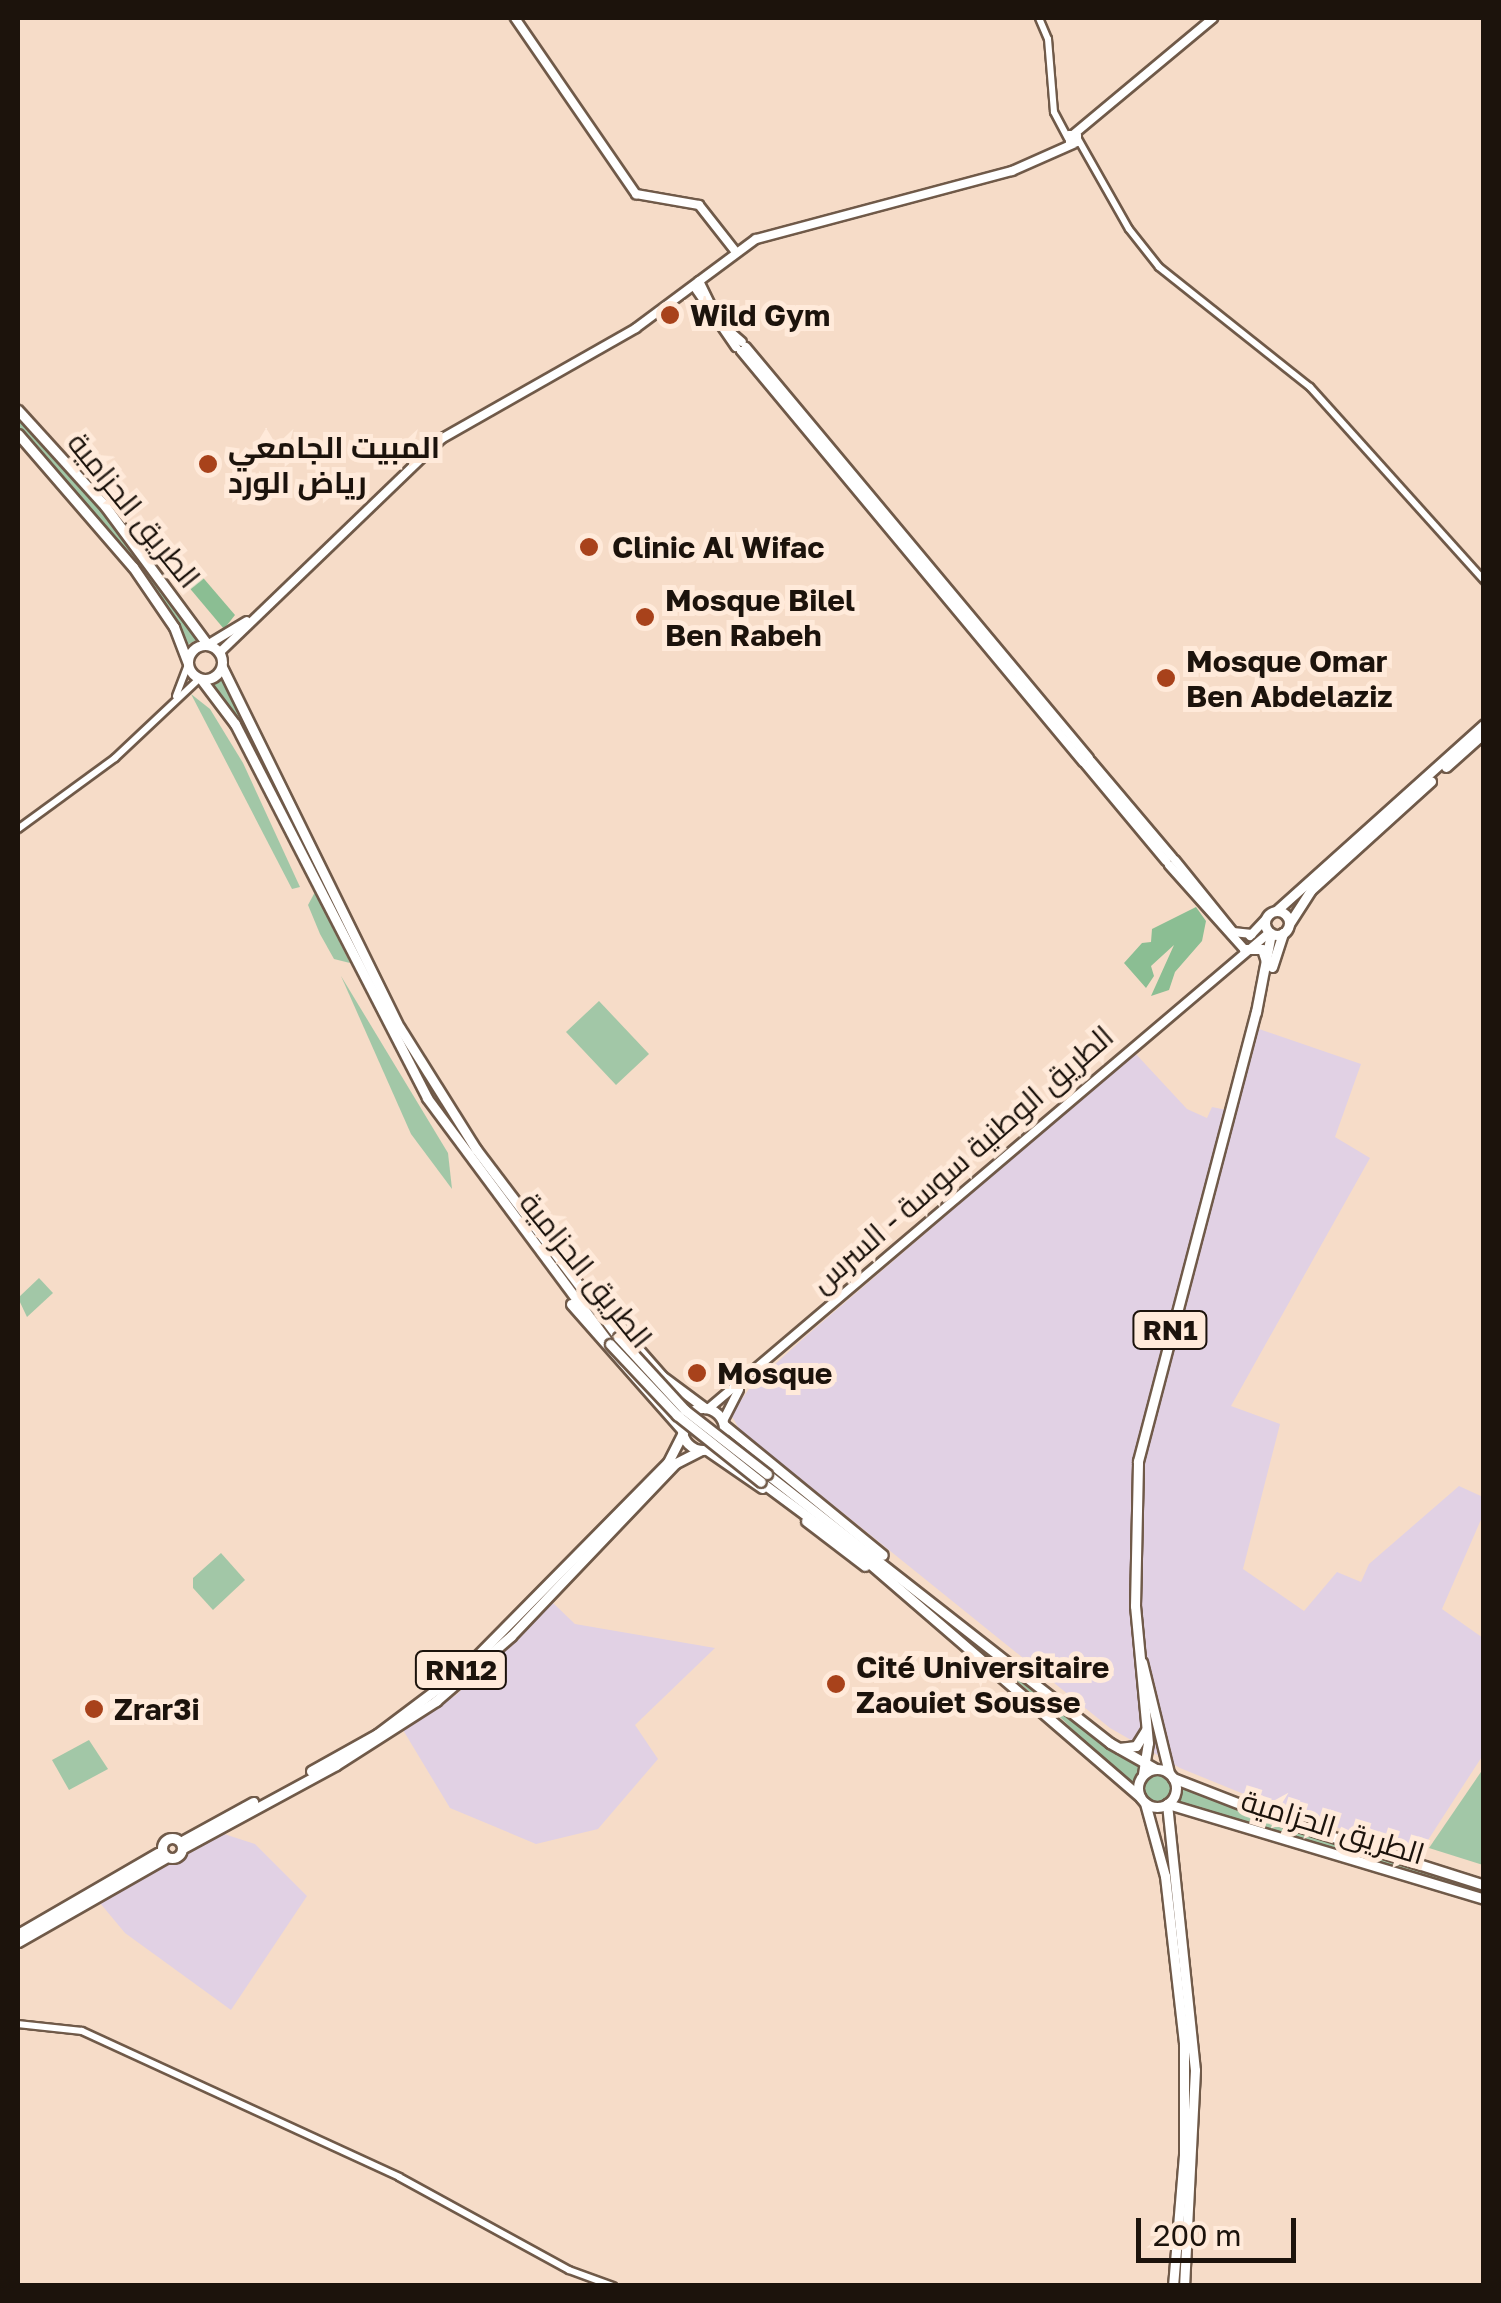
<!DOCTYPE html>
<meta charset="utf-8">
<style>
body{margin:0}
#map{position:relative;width:1501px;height:2303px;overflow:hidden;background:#f6dcc8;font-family:"Golos Text",Cairo,sans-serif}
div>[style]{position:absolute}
.industrial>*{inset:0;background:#e1d1e4}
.green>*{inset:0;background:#a2c7a7}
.round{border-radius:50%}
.forest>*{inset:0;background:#8bbe93}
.roads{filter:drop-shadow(2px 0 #705a49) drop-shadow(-2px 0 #705a49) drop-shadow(0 2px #705a49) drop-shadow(0 -2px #705a49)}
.tertiary>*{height:6px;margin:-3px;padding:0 3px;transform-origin:3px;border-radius:3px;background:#fff}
.secondary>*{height:8px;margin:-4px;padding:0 4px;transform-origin:4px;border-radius:4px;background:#fff}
.primary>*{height:9px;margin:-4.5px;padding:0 4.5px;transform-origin:4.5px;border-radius:4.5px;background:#fff}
.primary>.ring{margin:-4.5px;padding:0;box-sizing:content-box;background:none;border:9px solid #fff;border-radius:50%}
.trunk>*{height:9px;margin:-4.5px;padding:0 4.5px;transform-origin:4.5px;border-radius:4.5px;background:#fff}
.trunk>.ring{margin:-4.5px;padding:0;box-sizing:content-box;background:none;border:9px solid #fff;border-radius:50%}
.bridges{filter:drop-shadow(2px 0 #705a49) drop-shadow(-2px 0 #705a49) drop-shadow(0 2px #705a49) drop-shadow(0 -2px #705a49)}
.trunk-bridge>*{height:9px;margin:-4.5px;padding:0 4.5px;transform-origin:4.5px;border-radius:4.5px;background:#fff}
.dots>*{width:28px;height:28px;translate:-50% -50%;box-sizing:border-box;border:5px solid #ffeada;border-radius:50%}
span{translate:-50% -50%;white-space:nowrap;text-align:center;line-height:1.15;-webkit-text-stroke:10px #ffeada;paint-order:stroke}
.shield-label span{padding:2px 8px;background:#ffeada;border:2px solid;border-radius:8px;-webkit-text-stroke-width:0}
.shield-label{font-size:28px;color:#1c130c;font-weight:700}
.poi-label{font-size:30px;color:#1c130c;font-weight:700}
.left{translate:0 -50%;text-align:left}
.street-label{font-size:30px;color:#1c130c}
.frame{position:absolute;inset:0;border:20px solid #1c130c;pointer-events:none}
.scale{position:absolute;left:1136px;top:2218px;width:160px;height:45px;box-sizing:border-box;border:5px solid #1c130c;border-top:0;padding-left:12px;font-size:30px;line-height:35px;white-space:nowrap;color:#1c130c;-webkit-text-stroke:8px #ffeada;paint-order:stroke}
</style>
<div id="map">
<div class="industrial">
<div style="clip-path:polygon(1259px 1029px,1361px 1064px,1335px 1137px,1370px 1158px,1231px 1406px,1280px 1424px,1243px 1569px,1304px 1611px,1337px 1572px,1361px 1582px,1369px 1564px,1459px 1486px,1483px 1497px,1483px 1515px,1442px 1609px,1483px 1638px,1483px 1755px,1419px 1854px,1283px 1810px,1180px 1768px,1110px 1728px,740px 1430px,731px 1415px,751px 1386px,806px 1336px,1135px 1053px,1187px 1109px,1207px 1118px,1212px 1107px,1236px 1112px)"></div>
<div style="clip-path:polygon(552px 1602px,575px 1624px,715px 1648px,635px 1725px,658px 1759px,598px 1829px,536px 1844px,450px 1808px,403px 1730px,456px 1695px)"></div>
<div style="clip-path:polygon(224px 1834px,255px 1844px,307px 1896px,231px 2010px,125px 1933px,100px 1903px)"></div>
</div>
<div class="green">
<div style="clip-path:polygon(18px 413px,113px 523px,200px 638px,187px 645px,111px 535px,18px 428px)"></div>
<div style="clip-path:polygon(222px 676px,396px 1029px,471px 1151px,392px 1031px,237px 722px,211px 684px)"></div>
<div style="clip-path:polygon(191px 694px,210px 709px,243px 763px,300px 887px,292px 889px)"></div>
<div style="clip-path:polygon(315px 892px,350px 963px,334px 959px,320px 934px,308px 905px)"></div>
<div style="clip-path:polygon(341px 976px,448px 1153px,452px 1189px,411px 1134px)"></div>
<div style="clip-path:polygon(599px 1001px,649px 1054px,616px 1085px,566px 1032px)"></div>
<div style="clip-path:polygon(39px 1278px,53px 1293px,27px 1317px,18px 1298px)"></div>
<div style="clip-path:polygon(221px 1553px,245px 1580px,213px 1610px,193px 1588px,193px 1578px)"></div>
<div style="clip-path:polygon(879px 1565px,1142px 1767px,1131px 1788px,1062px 1719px)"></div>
<div style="clip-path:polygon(89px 1740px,108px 1769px,69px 1790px,52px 1760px)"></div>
<div style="clip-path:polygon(1483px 1769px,1483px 1865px,1429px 1848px)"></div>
<div class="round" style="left:1142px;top:1773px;width:30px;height:30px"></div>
<div style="clip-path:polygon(1183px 1786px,1483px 1889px,1483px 1895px,1178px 1806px)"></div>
</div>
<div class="forest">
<div style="clip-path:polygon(199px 573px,235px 615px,224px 629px,187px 585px)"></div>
<div style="clip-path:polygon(1196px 907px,1206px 921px,1202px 941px,1175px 972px,1169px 990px,1151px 996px,1174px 945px,1151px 966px,1154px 976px,1146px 988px,1124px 963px,1142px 943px,1151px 942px,1152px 929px)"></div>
</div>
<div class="roads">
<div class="tertiary">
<div style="left:1039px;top:18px;width:23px;rotate:67deg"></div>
<div style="left:1048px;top:39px;width:73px;rotate:85.3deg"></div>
<div style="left:1054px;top:112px;width:30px;rotate:62deg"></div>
<div style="left:1078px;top:139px;width:103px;rotate:60.5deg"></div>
<div style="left:1129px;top:229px;width:48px;rotate:51.7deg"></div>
<div style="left:1159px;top:267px;width:193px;rotate:38.5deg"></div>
<div style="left:1310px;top:387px;width:260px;rotate:48deg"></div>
<div style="left:176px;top:696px;width:33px;rotate:-69deg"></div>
<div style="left:18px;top:829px;width:120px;rotate:-36.2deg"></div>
<div style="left:115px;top:758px;width:117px;rotate:-43.3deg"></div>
<div style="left:18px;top:2024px;width:64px;rotate:6.2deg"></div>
<div style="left:82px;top:2031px;width:349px;rotate:24.7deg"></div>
<div style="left:399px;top:2177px;width:194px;rotate:28.7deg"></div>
<div style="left:569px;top:2270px;width:47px;rotate:20deg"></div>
</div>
<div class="secondary">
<div style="left:515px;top:18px;width:214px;rotate:55.5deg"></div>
<div style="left:636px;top:194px;width:64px;rotate:9.9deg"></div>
<div style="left:699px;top:205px;width:60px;rotate:51.8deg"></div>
<div style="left:1074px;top:134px;width:181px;rotate:-39.8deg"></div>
<div style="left:1070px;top:135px;width:7px;rotate:8deg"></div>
<div style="left:1077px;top:136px;width:6px;rotate:90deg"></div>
<div style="left:1077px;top:142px;width:7px;rotate:180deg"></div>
<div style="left:1070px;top:142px;width:7px;rotate:-90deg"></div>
<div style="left:699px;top:281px;width:46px;rotate:64deg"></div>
<div style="left:719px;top:322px;width:30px;rotate:41deg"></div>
<div style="left:694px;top:286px;width:74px;rotate:55.5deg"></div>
<div style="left:746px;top:347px;width:535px;rotate:50.15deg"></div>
<div style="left:741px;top:351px;width:535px;rotate:50.24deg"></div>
<div style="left:209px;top:644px;width:44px;rotate:-31.2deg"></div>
<div style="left:220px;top:652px;width:307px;rotate:-43.9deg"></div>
<div style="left:441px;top:439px;width:224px;rotate:-29.6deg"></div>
<div style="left:636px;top:328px;width:149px;rotate:-36.6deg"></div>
<div style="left:756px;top:239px;width:265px;rotate:-14.9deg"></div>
<div style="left:1012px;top:171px;width:67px;rotate:-23.9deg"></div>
<div style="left:1091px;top:761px;width:126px;rotate:49.8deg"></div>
<div style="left:1086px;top:765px;width:125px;rotate:50.2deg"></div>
<div style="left:1175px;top:860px;width:92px;rotate:51.1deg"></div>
<div style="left:1233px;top:932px;width:19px;rotate:6deg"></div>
<div style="left:1169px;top:865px;width:113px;rotate:48.2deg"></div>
<div style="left:1250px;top:936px;width:22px;rotate:-47deg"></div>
<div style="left:708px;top:1409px;width:737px;rotate:-40.32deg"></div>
<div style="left:723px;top:1421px;width:35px;rotate:-63deg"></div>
</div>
<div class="primary">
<div style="left:1446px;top:767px;width:51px;rotate:-41.8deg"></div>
<div style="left:1277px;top:910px;width:278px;rotate:-41.9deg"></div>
<div class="ring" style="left:1265px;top:911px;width:15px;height:15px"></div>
<div style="left:1289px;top:924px;width:40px;rotate:-57.1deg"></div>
<div style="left:1311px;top:890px;width:162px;rotate:-42.2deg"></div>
<div style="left:1244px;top:949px;width:18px"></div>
<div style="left:1262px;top:949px;width:13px;rotate:72deg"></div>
<div style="left:1272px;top:967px;width:36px;rotate:-72deg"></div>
<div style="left:1142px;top:1662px;width:114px;rotate:76.3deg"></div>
<div style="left:1143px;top:1774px;width:31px;rotate:-81deg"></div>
<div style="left:1148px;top:1743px;width:138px;rotate:-95.4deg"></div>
<div style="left:1135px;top:1606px;width:145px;rotate:-88.8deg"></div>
<div style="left:1138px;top:1461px;width:464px;rotate:-75.3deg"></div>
<div style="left:1256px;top:1012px;width:80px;rotate:-79.2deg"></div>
</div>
<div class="trunk">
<div style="left:18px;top:410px;width:130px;rotate:47.8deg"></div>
<div style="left:105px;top:506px;width:172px;rotate:53.5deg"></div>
<div style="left:18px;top:434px;width:176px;rotate:49.2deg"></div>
<div style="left:133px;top:567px;width:73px;rotate:55.7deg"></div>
<div style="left:174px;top:627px;width:39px;rotate:69deg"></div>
<div class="ring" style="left:188px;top:645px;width:25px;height:25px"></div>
<div style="left:222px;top:667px;width:402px;rotate:63.8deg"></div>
<div style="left:400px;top:1028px;width:143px;rotate:57.9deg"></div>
<div style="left:476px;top:1149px;width:236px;rotate:52.9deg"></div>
<div style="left:201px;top:679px;width:56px;rotate:52.9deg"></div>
<div style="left:235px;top:724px;width:420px;rotate:62.8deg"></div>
<div style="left:427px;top:1098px;width:307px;rotate:53.4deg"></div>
<div style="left:584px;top:1287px;width:118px;rotate:48.8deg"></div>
<div style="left:662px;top:1376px;width:54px;rotate:36.7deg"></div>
<div style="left:571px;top:1304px;width:168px;rotate:48.6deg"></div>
<div class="ring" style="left:682px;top:1408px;width:33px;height:33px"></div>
<div style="left:724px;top:1425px;width:205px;rotate:39.3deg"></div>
<div style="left:707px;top:1450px;width:67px;rotate:34.6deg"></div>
<div style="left:767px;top:1474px;width:436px;rotate:38.1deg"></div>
<div style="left:1110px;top:1743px;width:53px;rotate:29.5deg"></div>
<div style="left:761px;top:1482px;width:124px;rotate:36.5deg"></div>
<div style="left:861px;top:1556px;width:369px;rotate:40.8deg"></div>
<div style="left:806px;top:1521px;width:74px;rotate:37.3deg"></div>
<div style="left:1119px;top:1748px;width:17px;rotate:-7deg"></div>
<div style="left:1136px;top:1746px;width:19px;rotate:-58deg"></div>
<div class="ring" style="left:1138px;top:1769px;width:29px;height:29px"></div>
<div style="left:311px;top:1771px;width:76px;rotate:-29.3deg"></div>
<div style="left:377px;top:1734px;width:110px;rotate:-36.9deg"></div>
<div style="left:465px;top:1668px;width:289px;rotate:-45.4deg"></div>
<div style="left:668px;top:1462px;width:33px;rotate:-63deg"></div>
<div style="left:1173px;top:1778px;width:124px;rotate:21.2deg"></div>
<div style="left:1289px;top:1823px;width:205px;rotate:17.6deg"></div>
<div style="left:1145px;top:1803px;width:76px;rotate:74.7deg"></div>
<div style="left:1165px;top:1876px;width:169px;rotate:83.5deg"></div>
<div style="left:1184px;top:2044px;width:111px;rotate:90deg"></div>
<div style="left:1184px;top:2155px;width:131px;rotate:94.8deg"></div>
<div style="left:1167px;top:1804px;width:267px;rotate:84deg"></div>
<div style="left:1195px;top:2070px;width:216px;rotate:92.9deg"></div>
<div style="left:1168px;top:1804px;width:330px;rotate:16.7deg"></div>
<div class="ring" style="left:162px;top:1838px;width:11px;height:11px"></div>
<div style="left:184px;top:1840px;width:79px;rotate:-28.8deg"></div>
<div style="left:185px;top:1847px;width:172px;rotate:-28.5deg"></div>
<div style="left:336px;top:1765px;width:119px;rotate:-32.6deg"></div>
<div style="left:436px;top:1701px;width:99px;rotate:-40.9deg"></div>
<div style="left:511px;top:1636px;width:239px;rotate:-46.4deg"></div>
<div style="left:676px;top:1463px;width:28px;rotate:-27deg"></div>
<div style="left:18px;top:1934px;width:162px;rotate:-30.1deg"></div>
<div style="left:18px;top:1942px;width:169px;rotate:-29.7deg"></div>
</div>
</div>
<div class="bridges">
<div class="trunk-bridge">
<div style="left:618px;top:1337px;width:99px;rotate:47.5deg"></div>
<div style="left:685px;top:1410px;width:104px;rotate:38deg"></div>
<div style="left:610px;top:1344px;width:98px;rotate:46.7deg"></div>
<div style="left:677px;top:1415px;width:107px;rotate:38.6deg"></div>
</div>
</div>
<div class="dots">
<div style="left:670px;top:315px;background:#a8421b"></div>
<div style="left:208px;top:464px;background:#a8421b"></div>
<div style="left:589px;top:547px;background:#a8421b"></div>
<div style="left:645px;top:617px;background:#a8421b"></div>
<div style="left:1166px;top:678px;background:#a8421b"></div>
<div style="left:697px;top:1373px;background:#a8421b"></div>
<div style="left:836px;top:1684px;background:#a8421b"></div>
<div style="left:94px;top:1709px;background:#a8421b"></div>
</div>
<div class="shield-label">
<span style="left:1170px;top:1330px">RN1</span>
<span style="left:461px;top:1670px">RN12</span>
</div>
<div class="poi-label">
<span class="left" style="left:690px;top:315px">Wild Gym</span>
<span class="left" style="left:228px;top:464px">المبيت الجامعي<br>رياض الورد</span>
<span class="left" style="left:612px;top:547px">Clinic Al Wifac</span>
<span class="left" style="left:665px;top:617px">Mosque Bilel<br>Ben Rabeh</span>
<span class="left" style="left:1186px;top:678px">Mosque Omar<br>Ben Abdelaziz</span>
<span class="left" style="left:717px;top:1373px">Mosque</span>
<span class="left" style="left:856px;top:1684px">Cité Universitaire<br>Zaouiet Sousse</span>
<span class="left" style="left:114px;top:1709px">Zrar3i</span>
</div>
<div class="street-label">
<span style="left:134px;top:510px;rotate:51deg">الطريق الحزامية</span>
<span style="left:962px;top:1159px;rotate:-41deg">الطريق الوطنية سوسة - السرس</span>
<span style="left:586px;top:1270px;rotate:51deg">الطريق الحزامية</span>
<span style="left:1333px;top:1827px;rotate:17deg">الطريق الحزامية</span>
</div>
<div class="frame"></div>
<div class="scale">200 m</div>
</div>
